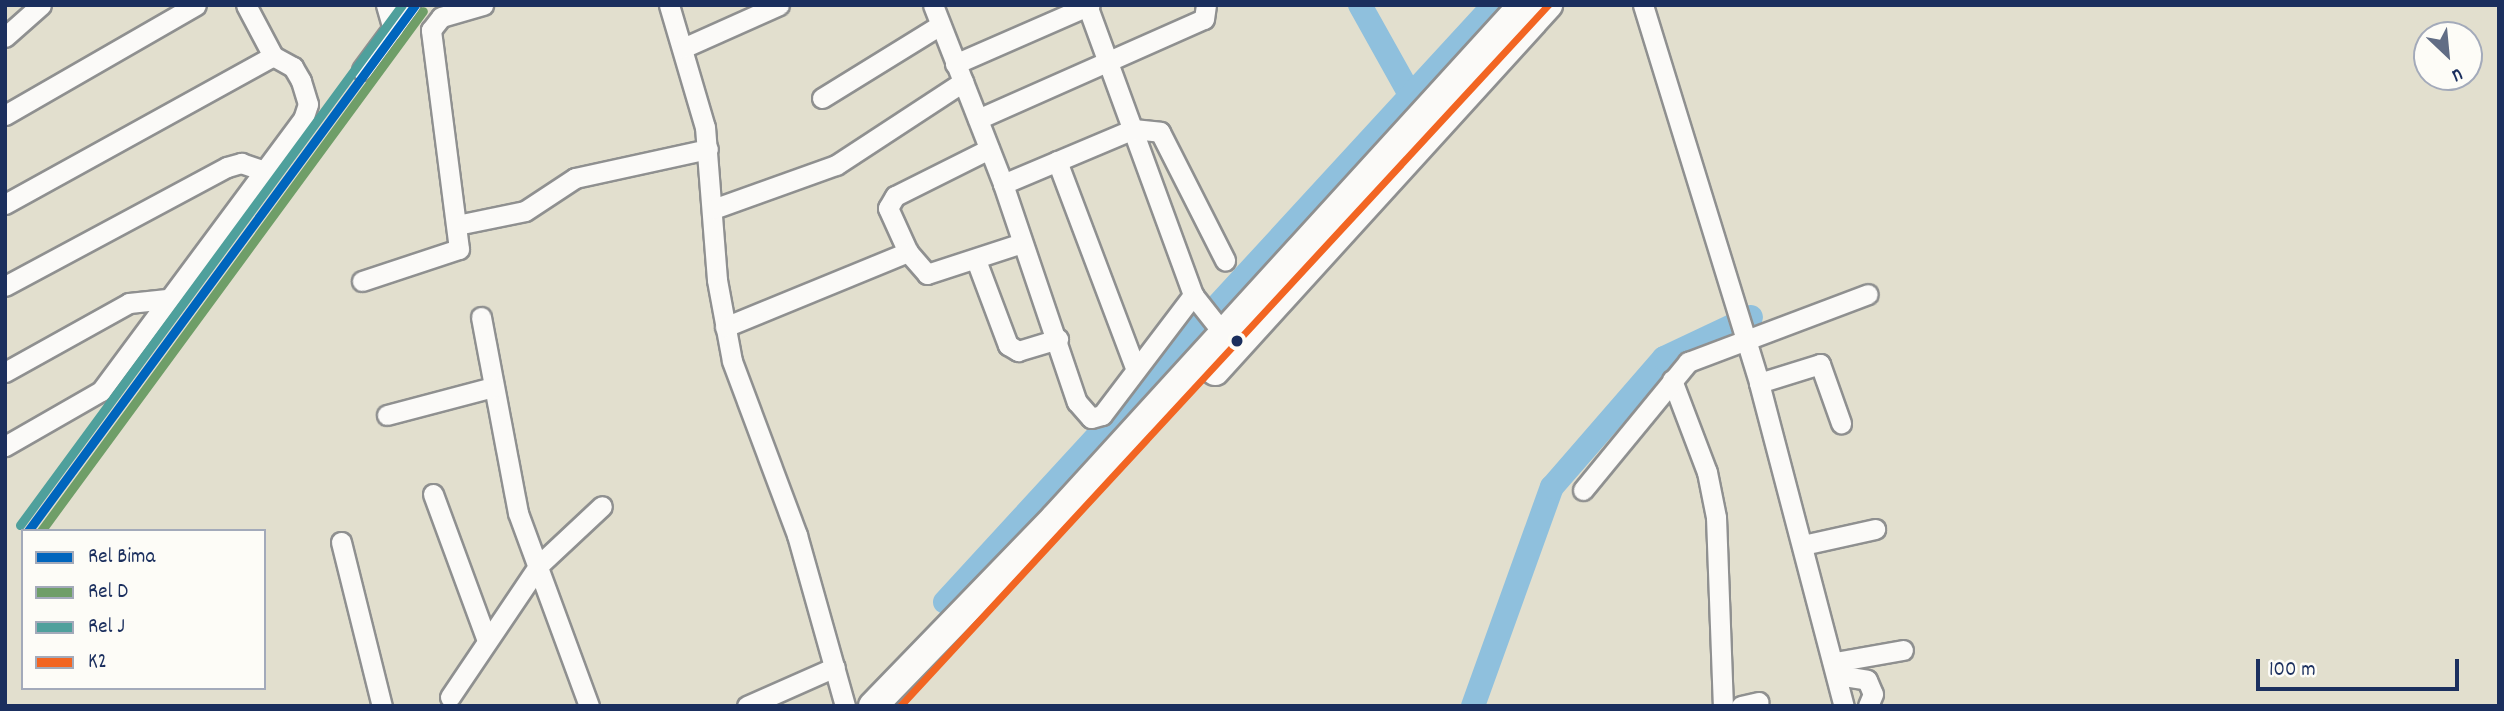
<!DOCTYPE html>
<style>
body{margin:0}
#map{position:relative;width:2504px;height:711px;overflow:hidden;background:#e2dfce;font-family:Dekko,sans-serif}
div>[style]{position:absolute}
.river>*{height:24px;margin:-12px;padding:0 12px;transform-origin:12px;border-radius:12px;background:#8fc0dd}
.roads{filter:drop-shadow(2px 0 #8f9090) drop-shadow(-2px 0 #8f9090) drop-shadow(0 2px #8f9090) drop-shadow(0 -2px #8f9090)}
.minor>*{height:19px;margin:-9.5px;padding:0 9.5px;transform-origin:9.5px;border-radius:9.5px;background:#fbfaf8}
.highway>*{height:28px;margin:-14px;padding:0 14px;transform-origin:14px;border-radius:14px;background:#fbfaf8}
.bus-1>*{height:7px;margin:-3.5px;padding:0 3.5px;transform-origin:3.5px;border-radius:3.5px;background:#f26522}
.rail-1>*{height:9px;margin:-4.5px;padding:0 4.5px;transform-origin:4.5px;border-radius:4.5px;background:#0065bd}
.rail-2>*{height:9px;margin:-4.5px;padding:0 4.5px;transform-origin:4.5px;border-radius:4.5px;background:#6f9e68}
.rail-3>*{height:9px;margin:-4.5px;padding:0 4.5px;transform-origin:4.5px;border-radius:4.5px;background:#4fa09c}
.dots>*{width:19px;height:19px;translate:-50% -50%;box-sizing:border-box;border:4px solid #fdfcf7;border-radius:50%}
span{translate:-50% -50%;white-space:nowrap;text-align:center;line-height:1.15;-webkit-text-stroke:5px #fdfcf7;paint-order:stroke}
.frame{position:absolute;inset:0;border:7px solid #1b2f5e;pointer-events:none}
.legend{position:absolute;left:21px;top:529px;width:245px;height:161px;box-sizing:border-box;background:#fdfcf7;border:2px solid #a3aaba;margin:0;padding:9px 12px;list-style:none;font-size:21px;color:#1b2f5e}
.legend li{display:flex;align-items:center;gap:14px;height:35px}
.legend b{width:35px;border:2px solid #a3aaba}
.north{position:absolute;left:2413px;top:21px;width:70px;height:70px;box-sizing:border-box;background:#fdfcf7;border:2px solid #a3aaba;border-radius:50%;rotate:154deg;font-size:19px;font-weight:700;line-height:28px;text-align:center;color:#1b2f5e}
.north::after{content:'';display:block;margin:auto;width:24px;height:32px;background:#616d85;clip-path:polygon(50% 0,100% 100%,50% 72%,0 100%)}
.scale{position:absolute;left:2256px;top:659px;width:203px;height:32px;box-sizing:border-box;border:4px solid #1b2f5e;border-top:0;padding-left:9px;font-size:21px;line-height:24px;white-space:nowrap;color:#1b2f5e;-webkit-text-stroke:5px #fdfcf7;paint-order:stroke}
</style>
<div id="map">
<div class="river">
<div style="left:1360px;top:5px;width:107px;rotate:60.8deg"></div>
<div style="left:945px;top:602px;width:811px;rotate:-47.4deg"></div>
<div style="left:1473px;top:706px;width:233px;rotate:-70.2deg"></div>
<div style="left:1552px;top:487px;width:171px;rotate:-49deg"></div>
<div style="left:1664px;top:358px;width:96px;rotate:-25.2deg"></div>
</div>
<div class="roads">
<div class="minor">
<div style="left:246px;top:5px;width:58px;rotate:62.1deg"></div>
<div style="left:386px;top:5px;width:26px;rotate:74deg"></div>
<div style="left:669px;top:5px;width:127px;rotate:73.6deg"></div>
<div style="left:705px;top:127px;width:153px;rotate:85.5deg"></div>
<div style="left:717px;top:280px;width:82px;rotate:79.5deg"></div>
<div style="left:732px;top:361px;width:186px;rotate:69.5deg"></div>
<div style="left:797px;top:535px;width:178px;rotate:74.3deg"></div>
<div style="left:933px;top:5px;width:192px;rotate:68.6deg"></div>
<div style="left:1003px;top:184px;width:230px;rotate:71.3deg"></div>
<div style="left:1077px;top:402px;width:21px;rotate:49deg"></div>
<div style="left:1091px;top:418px;width:11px;rotate:-15deg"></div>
<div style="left:1102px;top:415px;width:151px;rotate:-52.8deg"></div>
<div style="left:1087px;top:5px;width:309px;rotate:69.9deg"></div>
<div style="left:1193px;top:295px;width:48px;rotate:51.7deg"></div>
<div style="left:1643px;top:5px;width:395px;rotate:72.9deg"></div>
<div style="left:1759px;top:383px;width:334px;rotate:75.3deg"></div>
<div style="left:5px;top:37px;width:48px;rotate:-41.6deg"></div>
<div style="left:683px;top:48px;width:105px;rotate:-24.1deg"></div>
<div style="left:955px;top:64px;width:147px;rotate:-23.6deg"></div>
<div style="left:362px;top:70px;width:81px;rotate:-53.6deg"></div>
<div style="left:822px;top:98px;width:139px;rotate:-31.7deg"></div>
<div style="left:5px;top:115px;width:220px;rotate:-29.9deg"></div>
<div style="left:978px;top:119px;width:247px;rotate:-23.9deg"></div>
<div style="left:1204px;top:19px;width:14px;rotate:-82deg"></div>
<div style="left:989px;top:149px;width:105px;rotate:153.4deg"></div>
<div style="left:895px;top:196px;width:14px;rotate:120deg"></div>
<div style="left:888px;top:208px;width:48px;rotate:65.6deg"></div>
<div style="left:908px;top:252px;width:29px;rotate:49deg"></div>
<div style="left:927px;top:274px;width:100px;rotate:-18.1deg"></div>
<div style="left:1057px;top:161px;width:223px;rotate:69.3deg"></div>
<div style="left:1003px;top:184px;width:141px;rotate:-22.9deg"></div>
<div style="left:1133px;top:129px;width:27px;rotate:6deg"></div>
<div style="left:1160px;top:132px;width:144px;rotate:63.1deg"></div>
<div style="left:5px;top:204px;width:306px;rotate:-28.9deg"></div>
<div style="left:273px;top:56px;width:23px;rotate:29deg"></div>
<div style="left:293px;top:67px;width:16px;rotate:60deg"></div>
<div style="left:301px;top:81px;width:24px;rotate:73deg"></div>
<div style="left:308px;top:104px;width:16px;rotate:108deg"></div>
<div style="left:303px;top:119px;width:339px;rotate:126.6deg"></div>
<div style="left:101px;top:391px;width:111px;rotate:150.2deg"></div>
<div style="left:713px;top:209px;width:131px;rotate:-19.7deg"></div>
<div style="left:836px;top:165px;width:152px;rotate:-33.2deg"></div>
<div style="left:457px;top:225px;width:69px;rotate:-11.6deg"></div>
<div style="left:525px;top:211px;width:60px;rotate:-33.4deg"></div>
<div style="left:575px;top:178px;width:136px;rotate:-12.3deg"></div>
<div style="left:976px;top:260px;width:91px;rotate:69.4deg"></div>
<div style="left:1008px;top:345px;width:12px;rotate:31deg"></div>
<div style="left:1018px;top:351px;width:42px;rotate:-16.7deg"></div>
<div style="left:362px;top:281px;width:102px;rotate:-18.3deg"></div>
<div style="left:459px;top:249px;width:221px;rotate:-97.3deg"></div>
<div style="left:431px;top:30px;width:16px;rotate:-52deg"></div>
<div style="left:441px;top:17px;width:44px;rotate:-15.9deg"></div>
<div style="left:5px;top:286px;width:252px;rotate:-28.2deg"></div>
<div style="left:227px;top:167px;width:15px;rotate:-16deg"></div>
<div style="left:241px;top:163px;width:21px;rotate:19deg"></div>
<div style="left:481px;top:317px;width:199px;rotate:79.3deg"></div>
<div style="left:518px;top:513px;width:206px;rotate:69.8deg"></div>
<div style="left:725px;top:327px;width:198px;rotate:-22.3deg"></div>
<div style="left:5px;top:372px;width:142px;rotate:-29.1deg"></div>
<div style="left:129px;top:303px;width:38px;rotate:-6deg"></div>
<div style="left:1672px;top:380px;width:98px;rotate:69.2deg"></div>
<div style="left:1707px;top:472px;width:46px;rotate:78.7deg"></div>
<div style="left:1716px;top:517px;width:189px;rotate:87.9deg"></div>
<div style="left:1759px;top:383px;width:64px;rotate:-17.3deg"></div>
<div style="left:1820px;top:364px;width:63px;rotate:70.4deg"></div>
<div style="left:387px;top:415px;width:110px;rotate:-14.8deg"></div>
<div style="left:1583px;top:490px;width:166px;rotate:-50.6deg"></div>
<div style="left:1688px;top:362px;width:192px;rotate:-20.7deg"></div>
<div style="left:433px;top:494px;width:153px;rotate:69.8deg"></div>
<div style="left:341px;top:542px;width:169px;rotate:76deg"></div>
<div style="left:1803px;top:545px;width:74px;rotate:-12.5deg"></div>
<div style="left:1835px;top:662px;width:69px;rotate:-10deg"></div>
<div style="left:1837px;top:675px;width:30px;rotate:9deg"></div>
<div style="left:1867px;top:680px;width:15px;rotate:67deg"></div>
<div style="left:1873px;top:694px;width:13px;rotate:113deg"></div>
<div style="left:450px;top:697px;width:159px;rotate:-56deg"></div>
<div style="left:539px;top:565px;width:86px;rotate:-43.1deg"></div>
<div style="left:747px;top:706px;width:96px;rotate:-23.9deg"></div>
<div style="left:1741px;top:706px;width:18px;rotate:-13deg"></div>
</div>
<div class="highway">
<div style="left:1215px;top:371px;width:495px;rotate:-47.7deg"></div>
<div style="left:873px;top:706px;width:262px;rotate:-45.9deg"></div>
<div style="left:1055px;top:518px;width:694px;rotate:-47.63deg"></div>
</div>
</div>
<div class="bus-1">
<div style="left:900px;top:706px;width:955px;rotate:-47.25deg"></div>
</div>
<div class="rail-1">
<div style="left:28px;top:531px;width:653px;rotate:-53.66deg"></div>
</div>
<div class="rail-2">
<div style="left:41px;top:531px;width:645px;rotate:-53.7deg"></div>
</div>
<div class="rail-3">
<div style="left:20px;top:525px;width:645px;rotate:-53.7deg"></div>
</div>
<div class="dots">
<div style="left:1237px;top:341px;background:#1b2f5e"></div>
</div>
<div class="frame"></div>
<ul class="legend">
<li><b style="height:9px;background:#0065bd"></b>Rel Bima</li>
<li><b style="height:9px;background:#6f9e68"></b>Rel D</li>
<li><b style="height:9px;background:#4fa09c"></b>Rel J</li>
<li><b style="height:9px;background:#f26522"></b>K2</li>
</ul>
<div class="north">U</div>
<div class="scale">100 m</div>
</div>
